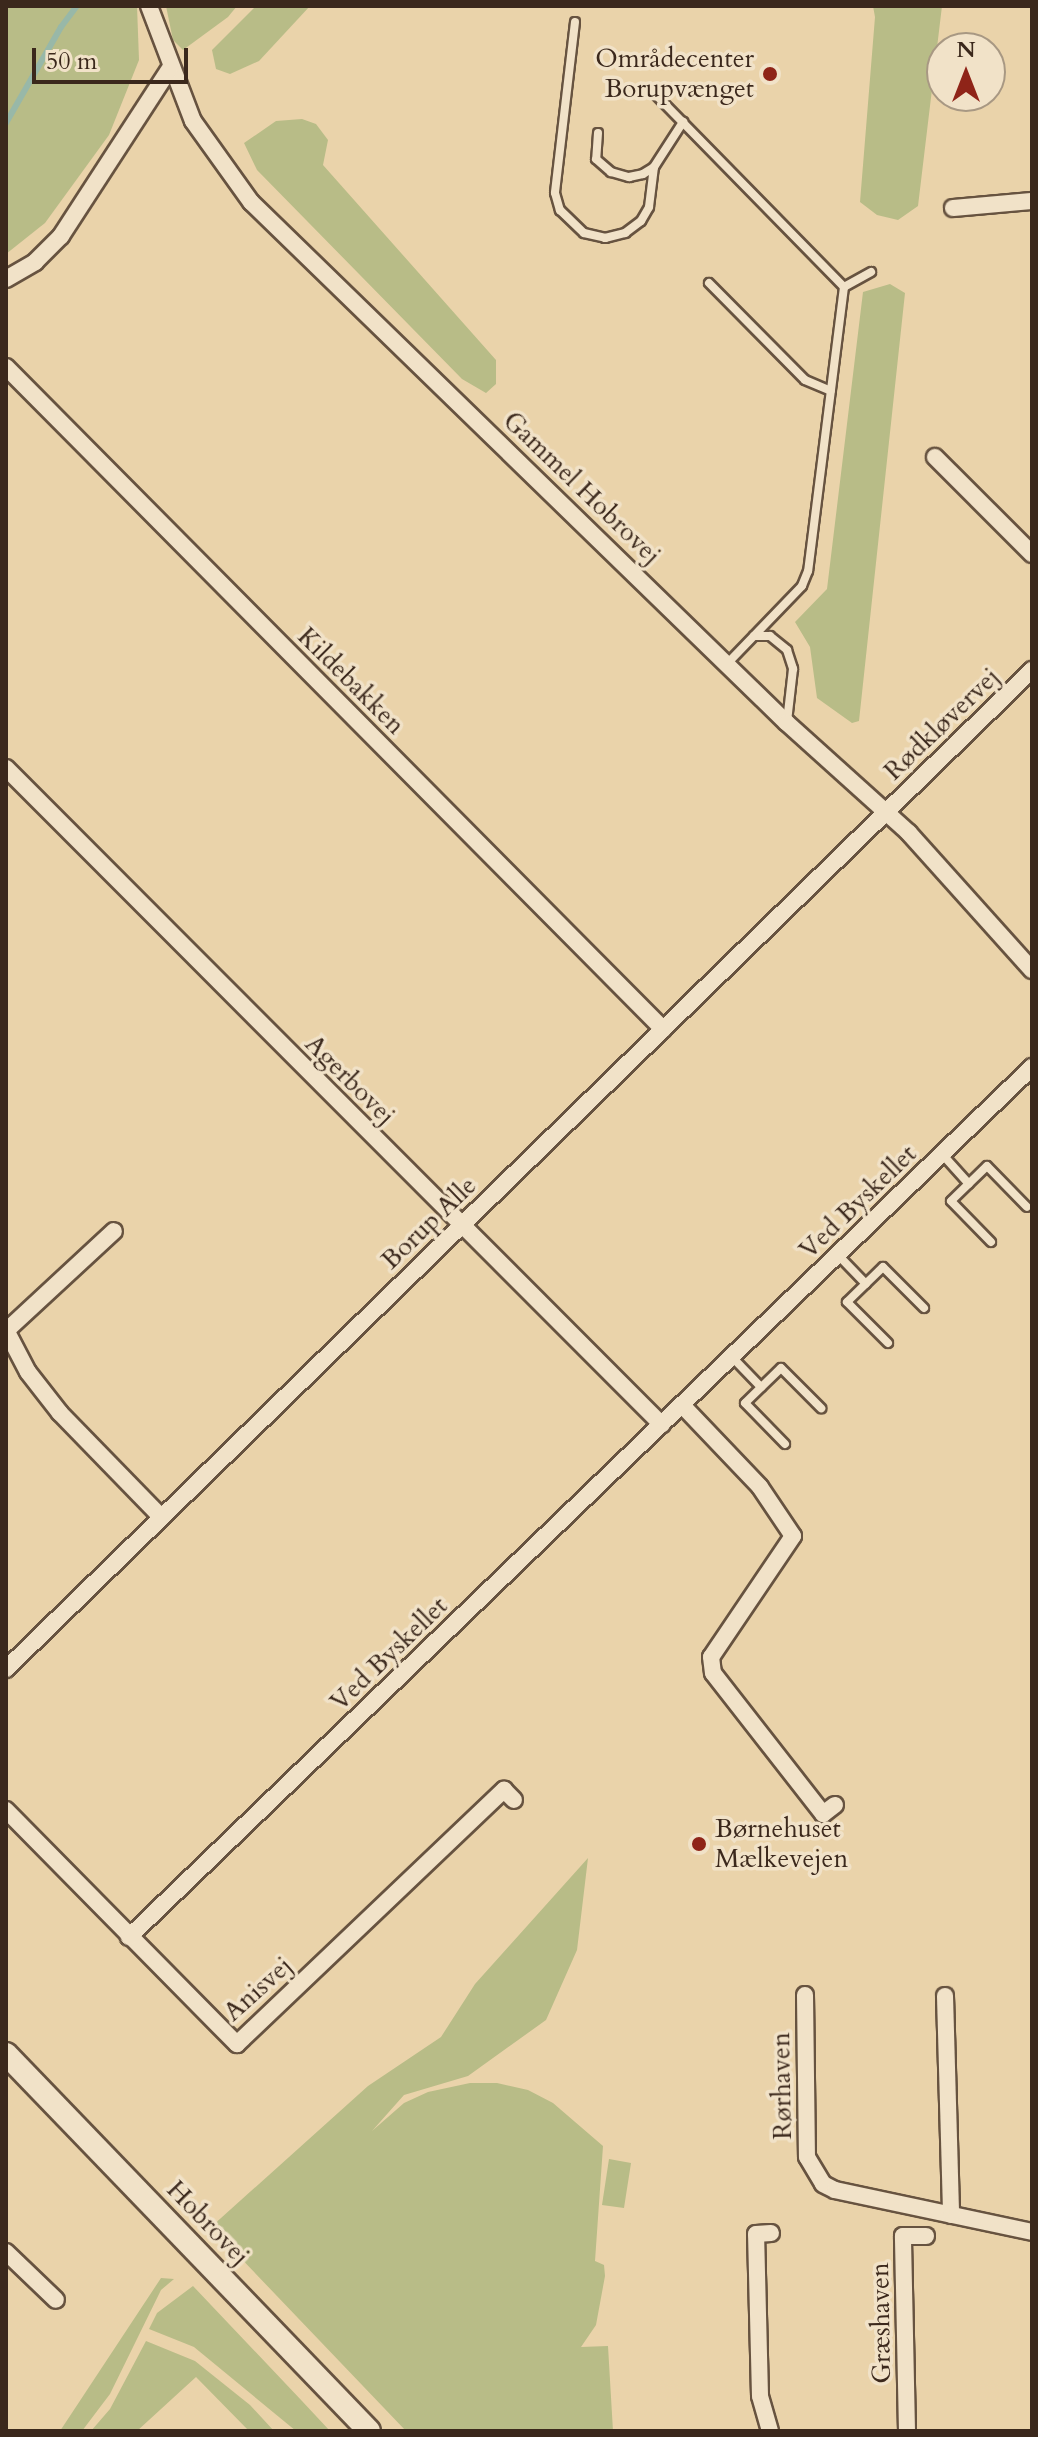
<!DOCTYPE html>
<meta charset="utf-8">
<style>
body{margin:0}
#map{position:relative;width:1038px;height:2437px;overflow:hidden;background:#ead3aa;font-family:Cardo,serif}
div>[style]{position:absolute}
.green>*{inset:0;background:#b8bc87}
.stream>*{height:6px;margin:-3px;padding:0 3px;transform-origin:3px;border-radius:3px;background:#98b8a8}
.roads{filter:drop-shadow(2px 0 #675340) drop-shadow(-2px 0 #675340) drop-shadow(0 2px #675340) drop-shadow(0 -2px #675340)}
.lane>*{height:8px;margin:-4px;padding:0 4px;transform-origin:4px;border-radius:4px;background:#f1e2c8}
.street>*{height:16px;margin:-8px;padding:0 8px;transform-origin:8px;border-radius:8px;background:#f1e2c8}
.secondary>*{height:22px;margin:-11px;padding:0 11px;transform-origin:11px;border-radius:11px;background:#f1e2c8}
.dots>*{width:22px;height:22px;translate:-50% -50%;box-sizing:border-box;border:4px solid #f1e2c8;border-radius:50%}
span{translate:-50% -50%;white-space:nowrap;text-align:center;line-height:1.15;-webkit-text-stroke:7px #f1e2c8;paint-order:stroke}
.poi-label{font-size:26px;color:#3b281c}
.right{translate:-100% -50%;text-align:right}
.left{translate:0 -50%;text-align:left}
.street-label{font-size:26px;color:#3b281c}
.frame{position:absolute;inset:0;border:8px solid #3b281c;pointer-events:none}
.north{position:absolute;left:926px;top:32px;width:80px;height:80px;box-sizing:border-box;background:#f1e2c8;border:2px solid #a89883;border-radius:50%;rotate:0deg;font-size:22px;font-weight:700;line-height:32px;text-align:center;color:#3b281c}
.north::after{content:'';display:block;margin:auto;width:28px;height:36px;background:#8f2418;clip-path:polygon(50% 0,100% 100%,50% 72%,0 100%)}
.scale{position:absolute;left:32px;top:48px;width:156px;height:36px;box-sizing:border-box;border:4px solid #3b281c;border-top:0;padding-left:10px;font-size:24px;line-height:28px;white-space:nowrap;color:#3b281c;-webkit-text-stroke:6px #f1e2c8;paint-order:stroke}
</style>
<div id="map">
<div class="green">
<div style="clip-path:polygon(6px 6px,137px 6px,139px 60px,109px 135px,45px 223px,6px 254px)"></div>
<div style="clip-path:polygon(166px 6px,237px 6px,228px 17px,183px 50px,173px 40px)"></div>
<div style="clip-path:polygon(256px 6px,310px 6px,259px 61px,230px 74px,216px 69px,212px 50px)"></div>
<div style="clip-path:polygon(873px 6px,942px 6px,918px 206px,898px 220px,877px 215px,860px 202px,875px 17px)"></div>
<div style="clip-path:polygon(302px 119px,316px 124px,328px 140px,323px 165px,496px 360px,496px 384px,486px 393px,462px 379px,257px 170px,244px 143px,276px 121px)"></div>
<div style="clip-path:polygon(890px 284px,905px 293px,859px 721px,852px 723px,817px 698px,810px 647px,795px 622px,827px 589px,863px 292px)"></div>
<div style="clip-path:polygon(588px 1858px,577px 1950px,546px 2020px,468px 2076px,404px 2095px,372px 2131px,404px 2103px,428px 2092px,470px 2083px,497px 2083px,528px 2090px,553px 2103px,603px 2146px,595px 2261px,604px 2265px,605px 2276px,596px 2325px,581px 2347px,608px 2346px,613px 2431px,406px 2431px,211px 2227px,368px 2086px,441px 2037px,475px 1984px)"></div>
<div style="clip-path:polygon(609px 2159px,631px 2163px,624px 2208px,602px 2205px)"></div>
<div style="clip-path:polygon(161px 2278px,174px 2279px,161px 2290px,110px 2394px,82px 2431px,60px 2431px)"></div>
<div style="clip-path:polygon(193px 2286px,302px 2401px,330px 2431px,296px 2431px,194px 2347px,149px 2329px,157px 2313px)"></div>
<div style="clip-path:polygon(146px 2341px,195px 2361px,250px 2405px,274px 2431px,249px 2431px,196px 2377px,137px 2431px,91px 2431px,110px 2409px)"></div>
</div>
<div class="stream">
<div style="left:6px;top:123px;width:111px;rotate:-60.2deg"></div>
<div style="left:61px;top:27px;width:26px;rotate:-53deg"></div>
</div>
<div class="roads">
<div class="lane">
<div style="left:575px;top:22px;width:172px;rotate:96.7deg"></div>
<div style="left:555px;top:193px;width:18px;rotate:74deg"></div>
<div style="left:560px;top:210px;width:33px;rotate:44deg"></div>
<div style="left:584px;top:233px;width:22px;rotate:13deg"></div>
<div style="left:605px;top:238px;width:21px;rotate:-14deg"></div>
<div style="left:625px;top:233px;width:20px;rotate:-37deg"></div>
<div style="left:641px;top:221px;width:16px;rotate:-60deg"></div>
<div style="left:649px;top:207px;width:40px;rotate:-82.9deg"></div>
<div style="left:653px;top:92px;width:273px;rotate:45.6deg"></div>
<div style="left:844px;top:287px;width:286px;rotate:97.2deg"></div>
<div style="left:808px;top:571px;width:16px;rotate:112deg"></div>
<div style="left:802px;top:586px;width:107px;rotate:133.9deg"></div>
<div style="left:598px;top:133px;width:26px;rotate:94deg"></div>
<div style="left:596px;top:159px;width:20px;rotate:41deg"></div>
<div style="left:611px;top:172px;width:19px;rotate:16deg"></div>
<div style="left:629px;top:177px;width:14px;rotate:-12deg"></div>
<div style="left:643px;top:174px;width:13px;rotate:-32deg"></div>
<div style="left:654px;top:167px;width:54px;rotate:-57.2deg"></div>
<div style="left:709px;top:283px;width:136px;rotate:45.3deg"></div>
<div style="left:805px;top:380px;width:28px;rotate:23deg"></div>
<div style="left:844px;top:287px;width:31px;rotate:-29deg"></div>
<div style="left:754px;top:636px;width:16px"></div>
<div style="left:770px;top:636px;width:22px;rotate:39deg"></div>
<div style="left:787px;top:650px;width:20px;rotate:72deg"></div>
<div style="left:793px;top:669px;width:53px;rotate:96.5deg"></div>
<div style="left:942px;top:1154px;width:40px;rotate:48deg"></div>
<div style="left:991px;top:1242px;width:57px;rotate:-134.3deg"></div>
<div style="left:951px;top:1201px;width:50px;rotate:-44.2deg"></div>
<div style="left:987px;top:1166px;width:57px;rotate:45.7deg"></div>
<div style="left:838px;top:1255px;width:40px;rotate:46deg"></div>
<div style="left:888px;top:1343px;width:58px;rotate:-135deg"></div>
<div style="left:847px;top:1302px;width:50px;rotate:-44.2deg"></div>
<div style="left:883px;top:1267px;width:58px;rotate:45deg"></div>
<div style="left:732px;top:1357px;width:42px;rotate:46deg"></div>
<div style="left:785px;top:1444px;width:57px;rotate:-134.3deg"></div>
<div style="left:745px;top:1403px;width:50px;rotate:-44.2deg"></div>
<div style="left:781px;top:1368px;width:57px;rotate:45deg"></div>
</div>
<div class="street">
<div style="left:149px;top:6px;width:123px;rotate:69.1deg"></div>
<div style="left:193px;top:121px;width:100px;rotate:54.4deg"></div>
<div style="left:251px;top:202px;width:747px;rotate:44.19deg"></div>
<div style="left:787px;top:723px;width:164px;rotate:42deg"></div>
<div style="left:909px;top:833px;width:184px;rotate:48.1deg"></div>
<div style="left:953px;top:208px;width:79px;rotate:-5.1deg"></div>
<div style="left:6px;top:279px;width:34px;rotate:-30deg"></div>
<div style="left:35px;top:262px;width:37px;rotate:-45deg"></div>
<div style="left:61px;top:236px;width:200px;rotate:-57deg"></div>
<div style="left:6px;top:367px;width:933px;rotate:45.22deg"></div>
<div style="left:935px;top:457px;width:137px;rotate:45deg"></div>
<div style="left:6px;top:768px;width:928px;rotate:45.04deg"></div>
<div style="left:6px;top:1330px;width:47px;rotate:62.4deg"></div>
<div style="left:28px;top:1372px;width:52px;rotate:52deg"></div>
<div style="left:60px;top:1413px;width:145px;rotate:45.8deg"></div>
<div style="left:6px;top:1331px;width:147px;rotate:-42.8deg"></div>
<div style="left:682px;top:1405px;width:113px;rotate:46.4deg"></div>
<div style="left:760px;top:1487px;width:59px;rotate:56deg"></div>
<div style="left:793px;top:1536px;width:146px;rotate:124.1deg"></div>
<div style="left:711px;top:1657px;width:16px;rotate:83deg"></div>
<div style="left:713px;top:1673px;width:179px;rotate:52deg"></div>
<div style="left:823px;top:1814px;width:15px;rotate:-37deg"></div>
<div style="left:6px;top:1669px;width:1432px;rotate:-44.24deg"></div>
<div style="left:6px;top:1810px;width:329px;rotate:45.4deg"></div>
<div style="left:237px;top:2044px;width:369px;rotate:-43.6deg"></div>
<div style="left:504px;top:1790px;width:14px;rotate:45deg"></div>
<div style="left:129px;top:1937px;width:1254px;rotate:-43.93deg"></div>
<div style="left:805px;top:1995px;width:162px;rotate:89.3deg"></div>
<div style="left:807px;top:2157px;width:31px;rotate:59deg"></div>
<div style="left:823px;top:2184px;width:13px;rotate:27deg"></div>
<div style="left:835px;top:2190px;width:201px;rotate:12deg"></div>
<div style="left:945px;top:1996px;width:219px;rotate:88.4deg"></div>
<div style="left:6px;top:2252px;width:69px;rotate:43.8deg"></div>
<div style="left:770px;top:2431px;width:36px;rotate:-106deg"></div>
<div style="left:760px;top:2396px;width:162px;rotate:-91.4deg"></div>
<div style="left:756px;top:2234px;width:15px;rotate:-4deg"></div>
<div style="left:907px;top:2431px;width:195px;rotate:-91.2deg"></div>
<div style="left:903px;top:2236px;width:23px"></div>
</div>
<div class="secondary">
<div style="left:6px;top:2054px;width:523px;rotate:46.08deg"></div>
</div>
</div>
<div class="dots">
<div style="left:770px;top:74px;background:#8f2418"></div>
<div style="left:699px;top:1844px;background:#8f2418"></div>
</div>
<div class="poi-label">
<span class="right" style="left:754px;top:74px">Områdecenter<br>Borupvænget</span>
<span class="left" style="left:715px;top:1844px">Børnehuset<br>Mælkevejen</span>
</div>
<div class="street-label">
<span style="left:582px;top:488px;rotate:44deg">Gammel Hobrovej</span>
<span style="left:351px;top:681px;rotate:45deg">Kildebakken</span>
<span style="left:942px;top:724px;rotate:-44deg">Rødkløvervej</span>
<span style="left:350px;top:1080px;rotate:45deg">Agerbovej</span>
<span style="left:858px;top:1202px;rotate:-44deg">Ved Byskellet</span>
<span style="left:429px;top:1223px;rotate:-44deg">Borup Alle</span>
<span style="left:389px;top:1654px;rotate:-44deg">Ved Byskellet</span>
<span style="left:258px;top:1989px;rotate:-42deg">Anisvej</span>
<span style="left:782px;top:2086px;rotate:-91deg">Rørhaven</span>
<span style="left:208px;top:2223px;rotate:46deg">Hobrovej</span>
<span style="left:881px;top:2323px;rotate:-91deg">Græshaven</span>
</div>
<div class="frame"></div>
<div class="north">N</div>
<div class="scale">50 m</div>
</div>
